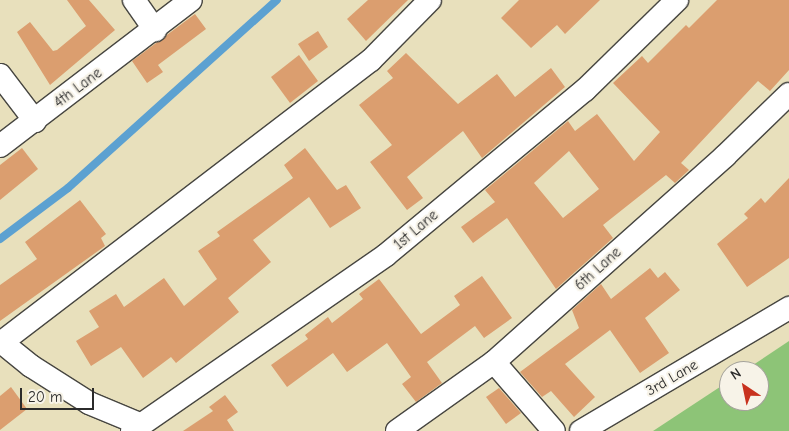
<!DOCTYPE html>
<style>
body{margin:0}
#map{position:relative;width:789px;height:431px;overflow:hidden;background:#e8e0bc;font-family:"Comic Neue",sans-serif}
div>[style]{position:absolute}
.green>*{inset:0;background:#8dc477}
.stream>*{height:8px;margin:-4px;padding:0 4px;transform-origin:4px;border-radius:4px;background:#5ca1d1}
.building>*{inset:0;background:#db9e6f}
.roads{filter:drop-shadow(1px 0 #474641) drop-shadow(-1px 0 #474641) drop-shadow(0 1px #474641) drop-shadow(0 -1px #474641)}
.minor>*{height:22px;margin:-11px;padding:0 11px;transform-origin:11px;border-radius:11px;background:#fff}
span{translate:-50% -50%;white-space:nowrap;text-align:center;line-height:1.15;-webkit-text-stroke:4.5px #f7f3e8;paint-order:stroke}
.street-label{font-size:15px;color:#2b2b2b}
.north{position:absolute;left:719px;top:361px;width:50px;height:50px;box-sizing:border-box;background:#f7f3e8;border:1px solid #a5a39c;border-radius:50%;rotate:326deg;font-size:14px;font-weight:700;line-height:20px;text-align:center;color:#2b2b2b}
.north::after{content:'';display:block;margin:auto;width:18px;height:22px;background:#c8321e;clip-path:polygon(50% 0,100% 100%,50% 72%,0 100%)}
.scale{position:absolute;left:20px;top:388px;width:74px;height:22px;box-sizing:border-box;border:2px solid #2b2b2b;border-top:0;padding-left:6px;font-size:15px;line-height:18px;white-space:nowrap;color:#2b2b2b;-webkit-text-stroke:4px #f7f3e8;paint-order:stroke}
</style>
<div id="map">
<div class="green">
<div style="clip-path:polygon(789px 341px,789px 431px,653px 431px,729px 381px,729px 401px,759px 401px,759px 371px,744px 371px)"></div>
</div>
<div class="stream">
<div style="left:0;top:239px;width:85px;rotate:-36.9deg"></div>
<div style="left:68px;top:188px;width:281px;rotate:-42deg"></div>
</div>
<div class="building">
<div style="clip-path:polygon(67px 0,89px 0,115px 30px,50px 85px,17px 32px,30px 22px,53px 51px,57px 50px,86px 26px)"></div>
<div style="clip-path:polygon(368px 0,408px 0,366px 41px,347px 19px)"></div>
<div style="clip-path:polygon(519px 0,600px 0,565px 34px,557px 25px,531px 48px,501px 18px)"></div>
<div style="clip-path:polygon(evenodd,717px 0,789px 0,789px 70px,770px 91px,758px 81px,681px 163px,689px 170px,675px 183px,666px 175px,603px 225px,613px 238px,556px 289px,507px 218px,473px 243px,461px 227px,495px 202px,485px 190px,568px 121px,575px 131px,597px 114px,634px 161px,660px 132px,613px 83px,642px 56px,648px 63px,686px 25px,689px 28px,717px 0,569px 151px,599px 189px,563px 218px,534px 183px,569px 151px)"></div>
<div style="clip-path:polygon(195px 14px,206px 29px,158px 65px,163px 72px,147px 83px,132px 61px)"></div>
<div style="clip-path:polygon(318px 31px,328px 47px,309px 61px,298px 44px)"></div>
<div style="clip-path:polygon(406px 53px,458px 104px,497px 74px,515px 97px,551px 68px,565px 87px,482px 158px,463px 131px,407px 177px,423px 198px,407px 210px,370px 162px,392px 145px,359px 105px,393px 78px,387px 71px)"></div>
<div style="clip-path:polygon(299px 55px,318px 81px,290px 103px,271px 77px)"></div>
<div style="clip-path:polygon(22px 148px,38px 169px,0 200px,0 165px)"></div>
<div style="clip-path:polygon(305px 148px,337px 190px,346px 185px,361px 208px,330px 228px,309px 197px,253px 240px,271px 262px,228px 298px,239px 312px,176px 363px,171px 357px,143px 378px,121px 347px,91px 366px,76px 341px,99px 327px,89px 311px,116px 294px,124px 307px,164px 278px,184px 306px,217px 279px,198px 251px,220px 236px,217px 232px,293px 178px,284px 165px)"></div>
<div style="clip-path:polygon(789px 178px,789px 258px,747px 287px,717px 244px,748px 218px,744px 214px,761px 198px,765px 203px)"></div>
<div style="clip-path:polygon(80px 200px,106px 234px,101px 238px,105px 246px,0 321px,0 285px,37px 259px,25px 242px)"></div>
<div style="clip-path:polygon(650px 268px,658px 278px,665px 272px,680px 290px,645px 318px,669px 353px,640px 373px,610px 330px,565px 364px,595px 397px,574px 417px,551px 391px,542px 397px,520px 372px,579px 328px,572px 310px,601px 284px,611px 299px)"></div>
<div style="clip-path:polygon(482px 276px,512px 318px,484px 338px,475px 326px,427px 362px,442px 383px,416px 402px,402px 384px,411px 377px,387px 343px,347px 372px,333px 353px,287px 387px,271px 365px,308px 339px,305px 335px,328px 317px,332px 323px,363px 299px,359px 294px,379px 279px,421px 334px,460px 305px,454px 296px)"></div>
<div style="clip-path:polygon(11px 387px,27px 409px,0 430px,0 396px)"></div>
<div style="clip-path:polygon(499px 388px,521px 413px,506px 424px,486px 397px)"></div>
<div style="clip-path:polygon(225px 395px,238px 412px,227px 420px,234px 431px,183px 431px,213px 411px,209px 407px)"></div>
</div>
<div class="roads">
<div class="minor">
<div style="left:134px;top:0;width:37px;rotate:55deg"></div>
<div style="left:0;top:75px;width:58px;rotate:52.7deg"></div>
<div style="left:0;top:146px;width:240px;rotate:-37.4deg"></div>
<div style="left:0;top:341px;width:40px;rotate:39deg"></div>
<div style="left:31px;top:366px;width:69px;rotate:32.5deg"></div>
<div style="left:89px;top:403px;width:57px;rotate:22.5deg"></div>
<div style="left:2px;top:342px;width:464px;rotate:-37.4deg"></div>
<div style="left:371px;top:60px;width:84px;rotate:-45.5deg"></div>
<div style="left:494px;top:362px;width:91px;rotate:49deg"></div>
<div style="left:132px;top:431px;width:309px;rotate:-34.7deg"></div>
<div style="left:386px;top:255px;width:259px;rotate:-39.7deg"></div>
<div style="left:585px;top:90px;width:129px;rotate:-44.4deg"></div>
<div style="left:397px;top:431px;width:119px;rotate:-35.4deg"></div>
<div style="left:494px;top:362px;width:310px;rotate:-41.7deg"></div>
<div style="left:725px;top:156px;width:89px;rotate:-44.1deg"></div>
<div style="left:581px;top:431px;width:242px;rotate:-30.6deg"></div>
</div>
</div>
<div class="street-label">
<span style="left:78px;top:88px;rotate:-37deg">4th Lane</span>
<span style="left:416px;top:230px;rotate:-40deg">1st Lane</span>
<span style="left:598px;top:269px;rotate:-42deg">6th Lane</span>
<span style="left:672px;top:378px;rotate:-30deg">3rd Lane</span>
</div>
<div class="north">N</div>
<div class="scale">20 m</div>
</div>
